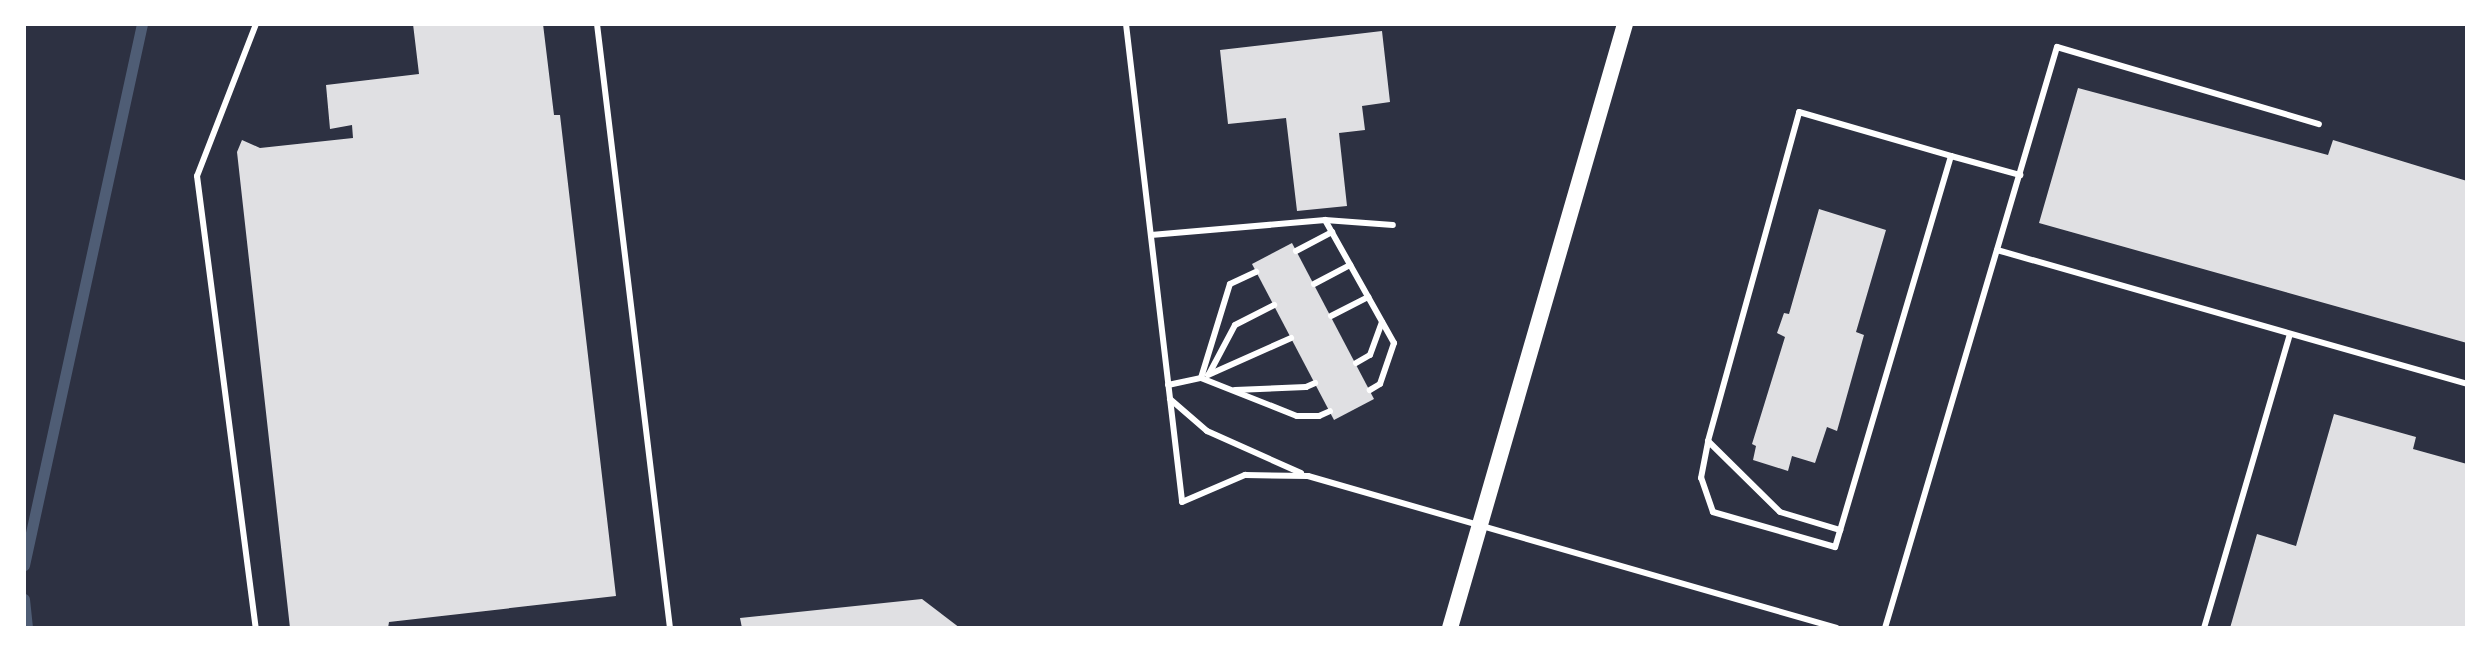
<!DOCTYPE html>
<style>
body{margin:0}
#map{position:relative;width:2491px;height:652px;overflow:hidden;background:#2d3142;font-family:Quicksand,sans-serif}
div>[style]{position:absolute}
.stream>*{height:11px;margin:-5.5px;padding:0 5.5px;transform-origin:5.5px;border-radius:5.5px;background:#4f5d75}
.building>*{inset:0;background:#e0e0e3}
.service>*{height:6px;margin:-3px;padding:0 3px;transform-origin:3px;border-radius:3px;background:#fff}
.secondary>*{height:16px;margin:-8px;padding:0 8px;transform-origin:8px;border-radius:8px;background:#fff}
span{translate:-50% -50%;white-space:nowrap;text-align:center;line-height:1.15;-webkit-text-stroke:6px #fff;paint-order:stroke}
.frame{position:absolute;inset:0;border:26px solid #fff;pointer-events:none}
</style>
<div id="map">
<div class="stream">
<div style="left:24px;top:565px;width:554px;rotate:-77.7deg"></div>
<div style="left:24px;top:599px;width:29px;rotate:84deg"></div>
</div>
<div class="building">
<div style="clip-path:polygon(413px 24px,543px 24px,554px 115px,560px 115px,616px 596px,389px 622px,388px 628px,290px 628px,237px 152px,242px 140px,260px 148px,353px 138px,352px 125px,330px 129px,326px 85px,419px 74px)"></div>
<div style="clip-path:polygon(1382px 31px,1390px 102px,1362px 106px,1365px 130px,1339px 133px,1347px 206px,1297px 211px,1286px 118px,1228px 124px,1220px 50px)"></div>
<div style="clip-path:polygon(2078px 88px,2328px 155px,2333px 140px,2467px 181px,2467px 343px,2039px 223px)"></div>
<div style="clip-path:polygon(1819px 209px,1886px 230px,1856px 332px,1864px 335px,1837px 431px,1827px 427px,1815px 463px,1792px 456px,1788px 471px,1753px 460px,1756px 446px,1752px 444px,1785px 337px,1777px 333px,1784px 313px,1789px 314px)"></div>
<div style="clip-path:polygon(1292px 243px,1374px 399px,1334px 420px,1252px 264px)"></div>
<div style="clip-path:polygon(2334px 414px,2416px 437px,2413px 449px,2467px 464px,2467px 628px,2230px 628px,2257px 534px,2296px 546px)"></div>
<div style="clip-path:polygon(922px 599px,960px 628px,742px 628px,740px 618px)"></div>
</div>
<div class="service">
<div style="left:256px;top:24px;width:163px;rotate:111.2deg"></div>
<div style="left:197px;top:176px;width:456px;rotate:82.6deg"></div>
<div style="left:597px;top:24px;width:608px;rotate:83.11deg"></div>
<div style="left:1126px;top:24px;width:481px;rotate:83.3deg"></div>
<div style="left:1182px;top:502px;width:69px;rotate:-23.2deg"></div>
<div style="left:1245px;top:475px;width:63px;rotate:0.9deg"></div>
<div style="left:1308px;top:476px;width:550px;rotate:16.03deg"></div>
<div style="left:1951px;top:156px;width:408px;rotate:106.5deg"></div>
<div style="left:1835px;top:547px;width:127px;rotate:-164deg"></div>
<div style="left:1713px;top:512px;width:36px;rotate:-109deg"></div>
<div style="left:1701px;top:478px;width:38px;rotate:-79deg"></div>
<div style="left:1708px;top:441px;width:341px;rotate:-74.5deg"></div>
<div style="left:1799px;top:112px;width:158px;rotate:16.1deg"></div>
<div style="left:1951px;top:156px;width:72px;rotate:15.4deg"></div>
<div style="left:1325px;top:220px;width:141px;rotate:60.7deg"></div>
<div style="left:1394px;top:343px;width:43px;rotate:108.9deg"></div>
<div style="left:1380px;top:384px;width:12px;rotate:149deg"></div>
<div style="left:1151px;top:235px;width:175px;rotate:-4.9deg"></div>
<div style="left:1325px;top:220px;width:68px;rotate:4.2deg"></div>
<div style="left:1997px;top:250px;width:489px;rotate:15.9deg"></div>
<div style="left:1296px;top:251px;width:41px;rotate:-27.8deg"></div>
<div style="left:1314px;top:284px;width:41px;rotate:-27.8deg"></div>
<div style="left:1331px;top:316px;width:42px;rotate:-27.2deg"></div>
<div style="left:1356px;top:363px;width:16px;rotate:-30deg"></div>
<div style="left:1370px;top:355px;width:35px;rotate:-70deg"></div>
<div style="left:1209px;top:374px;width:55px;rotate:-62deg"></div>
<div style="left:1235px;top:325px;width:44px;rotate:-27.1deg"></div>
<div style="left:1208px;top:375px;width:91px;rotate:-24deg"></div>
<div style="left:1201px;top:378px;width:98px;rotate:-72.9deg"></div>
<div style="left:1230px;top:284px;width:29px;rotate:-25deg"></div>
<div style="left:1168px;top:385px;width:34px;rotate:-12deg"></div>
<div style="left:1201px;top:378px;width:103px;rotate:21.6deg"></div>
<div style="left:1297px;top:416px;width:22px"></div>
<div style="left:1319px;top:416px;width:12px;rotate:-24deg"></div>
<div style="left:1235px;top:390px;width:71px;rotate:-2.4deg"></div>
<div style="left:1306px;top:387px;width:10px;rotate:-24deg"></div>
<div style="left:1170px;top:399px;width:49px;rotate:40.9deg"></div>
<div style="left:1207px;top:431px;width:103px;rotate:24.1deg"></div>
<div style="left:1708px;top:441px;width:101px;rotate:44.6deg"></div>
<div style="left:1780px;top:512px;width:63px;rotate:16.7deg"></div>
<div style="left:1885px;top:628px;width:606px;rotate:-73.51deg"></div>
<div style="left:2057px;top:47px;width:273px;rotate:16.4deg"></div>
<div style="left:2204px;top:628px;width:306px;rotate:-73.7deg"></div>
</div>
<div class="secondary">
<div style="left:1450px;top:628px;width:629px;rotate:-73.84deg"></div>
</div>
<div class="frame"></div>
</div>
